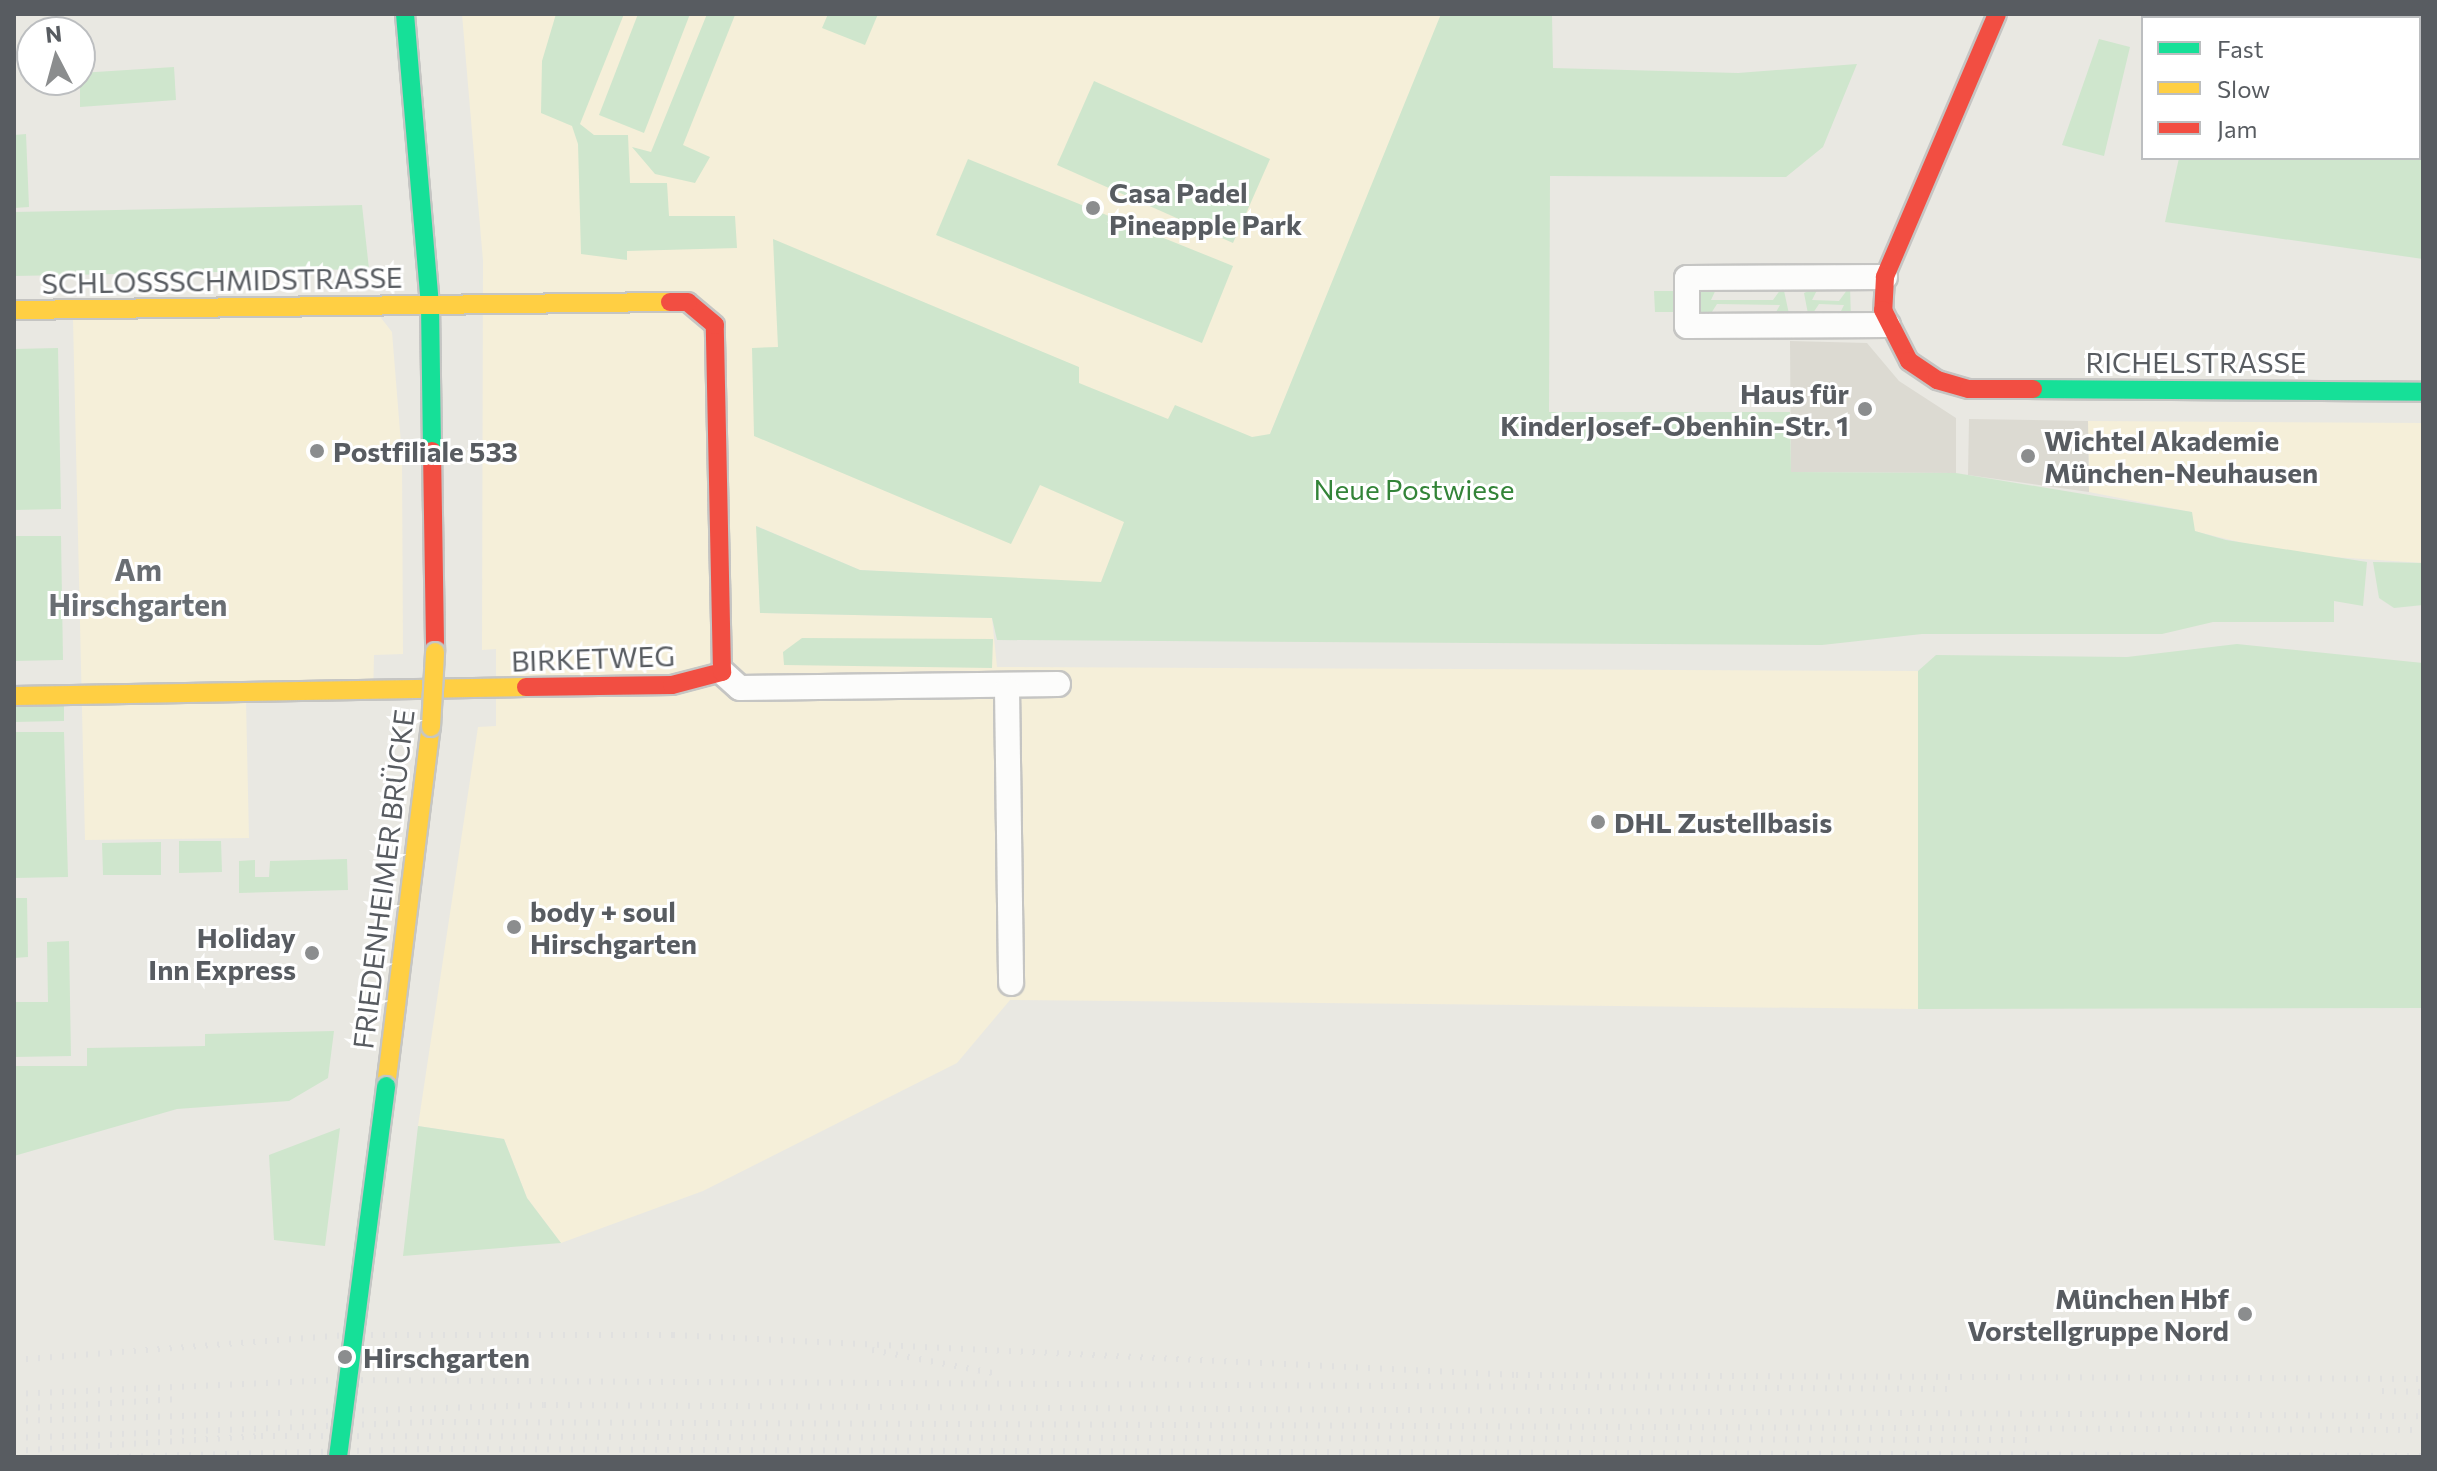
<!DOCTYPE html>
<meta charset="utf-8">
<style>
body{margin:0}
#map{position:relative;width:2437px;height:1471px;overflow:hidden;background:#e9e8e2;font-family:Commissioner,sans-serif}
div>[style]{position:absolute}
.commercial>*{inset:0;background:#f5efd9}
.education>*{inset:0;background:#dcdad2}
.green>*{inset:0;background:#cfe6cd}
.roads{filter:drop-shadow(2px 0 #c5c5c3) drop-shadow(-2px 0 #c5c5c3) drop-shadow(0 2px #c5c5c3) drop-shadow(0 -2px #c5c5c3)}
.street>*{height:24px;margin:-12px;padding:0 12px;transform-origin:12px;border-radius:12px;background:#fcfcfb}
.fast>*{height:18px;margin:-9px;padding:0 9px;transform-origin:9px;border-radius:9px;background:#16e098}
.slow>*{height:18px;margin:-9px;padding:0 9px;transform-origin:9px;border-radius:9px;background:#ffcf43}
.jam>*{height:18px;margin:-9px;padding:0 9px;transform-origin:9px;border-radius:9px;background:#f24e42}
.rail>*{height:6px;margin-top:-3px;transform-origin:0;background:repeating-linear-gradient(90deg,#e1e1e0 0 2px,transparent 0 12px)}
.bridges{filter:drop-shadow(2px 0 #c5c6c4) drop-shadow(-2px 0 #c5c6c4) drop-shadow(0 2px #c5c6c4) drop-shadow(0 -2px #c5c6c4)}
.fast-bridge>*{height:18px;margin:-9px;padding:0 9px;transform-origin:9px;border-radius:9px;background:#16e098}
.slow-bridge>*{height:18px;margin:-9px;padding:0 9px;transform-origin:9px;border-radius:9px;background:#ffcf43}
.dots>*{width:22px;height:22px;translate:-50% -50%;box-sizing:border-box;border:4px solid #fff;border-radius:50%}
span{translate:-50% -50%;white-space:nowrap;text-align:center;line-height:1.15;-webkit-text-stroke:6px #fff;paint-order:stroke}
.poi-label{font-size:28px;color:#585c61;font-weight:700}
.left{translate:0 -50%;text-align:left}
.right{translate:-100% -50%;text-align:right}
.street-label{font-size:28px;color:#585c61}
.park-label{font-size:28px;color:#338438}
.neighbourhood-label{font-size:30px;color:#696e73;font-weight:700}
.frame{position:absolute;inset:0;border:16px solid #585c61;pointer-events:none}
.legend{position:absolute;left:2141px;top:16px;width:280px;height:144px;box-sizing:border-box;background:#fff;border:2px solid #bcbec0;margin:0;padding:10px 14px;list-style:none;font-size:24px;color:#585c61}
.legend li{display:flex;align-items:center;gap:16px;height:40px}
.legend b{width:40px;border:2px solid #bcbec0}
.north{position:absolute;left:16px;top:16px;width:80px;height:80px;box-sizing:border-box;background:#fff;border:2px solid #bcbec0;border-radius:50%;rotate:354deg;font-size:22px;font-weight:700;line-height:32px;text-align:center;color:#585c61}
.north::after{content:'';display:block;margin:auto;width:28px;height:36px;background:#8b8d8e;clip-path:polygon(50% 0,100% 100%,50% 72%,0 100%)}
</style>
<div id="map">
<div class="commercial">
<div style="clip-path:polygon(462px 14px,1444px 14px,1266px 444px,1101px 583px,860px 570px,757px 526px,760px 613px,992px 618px,997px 667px,1918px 671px,1918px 1009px,1010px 1000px,957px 1063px,703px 1191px,561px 1243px,527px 1198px,504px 1139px,418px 1126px,478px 727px,496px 726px,496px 649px,482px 650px,483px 261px)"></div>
<div style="clip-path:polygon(378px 314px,392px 332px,402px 456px,403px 654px,374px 655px,373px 700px,246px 701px,249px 838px,85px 840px,73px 320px)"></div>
<div style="clip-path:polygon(2088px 421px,2423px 423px,2423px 563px,2288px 554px,2194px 531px,2191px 512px,2089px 492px)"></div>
</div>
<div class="education">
<div style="clip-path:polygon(1790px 341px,1867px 343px,1899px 381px,1956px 418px,1956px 473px,1791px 472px)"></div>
<div style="clip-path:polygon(1969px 419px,2088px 421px,2089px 492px,1968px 475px)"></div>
</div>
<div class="green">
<div style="clip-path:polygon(556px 14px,624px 14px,580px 124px,594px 135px,628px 135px,630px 183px,667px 183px,669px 216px,735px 216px,737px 248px,627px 251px,627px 260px,581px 254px,578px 144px,572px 126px,541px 113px,542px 61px)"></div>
<div style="clip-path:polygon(638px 14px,690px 14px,644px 133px,599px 115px)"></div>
<div style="clip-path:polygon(707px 14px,735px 15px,683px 145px,710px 157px,695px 183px,655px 174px,632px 147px,651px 152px)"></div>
<div style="clip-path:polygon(828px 14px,878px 14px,865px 45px,822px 28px)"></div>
<div style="clip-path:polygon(1441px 14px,1552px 14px,1553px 68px,1738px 73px,1857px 64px,1823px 147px,1786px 177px,1550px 176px,1549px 412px,1790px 412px,1791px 472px,1956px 473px,2192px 512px,2195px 531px,2226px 540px,2367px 562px,2363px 606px,2334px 601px,2334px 622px,2213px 622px,2162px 634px,1922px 634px,1822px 645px,997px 640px,992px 618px,760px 613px,756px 526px,860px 570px,1101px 582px,1124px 522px,1040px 485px,1011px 544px,754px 436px,752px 348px,778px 347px,773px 239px,1079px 367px,1079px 383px,1168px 419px,1175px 405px,1252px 437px,1270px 434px)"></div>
<div style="clip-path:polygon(2209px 14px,2423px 14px,2423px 259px,2165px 222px,2179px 158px,2419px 158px,2419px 18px)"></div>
<div style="clip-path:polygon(2099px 39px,2130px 47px,2104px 156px,2062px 145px)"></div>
<div style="clip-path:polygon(174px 67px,176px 100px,80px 107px,80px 73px)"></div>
<div style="clip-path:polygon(1094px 81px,1270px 159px,1233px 243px,1057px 165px)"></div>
<div style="clip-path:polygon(26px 134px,29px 207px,14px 208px,14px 135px)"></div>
<div style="clip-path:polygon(968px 159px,1233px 266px,1202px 343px,936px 235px)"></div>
<div style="clip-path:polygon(362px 205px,369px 269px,14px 276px,14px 212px)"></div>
<div style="clip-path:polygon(1718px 285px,1711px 300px,1773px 300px,1783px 286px,1789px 314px,1772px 319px,1780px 305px,1717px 304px,1708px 318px,1696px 315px,1696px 290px)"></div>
<div style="clip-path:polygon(1819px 286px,1812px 300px,1839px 301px,1850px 286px,1851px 319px,1837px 319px,1844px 305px,1819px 304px,1809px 319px,1804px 293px)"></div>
<div style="clip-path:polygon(1654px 291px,1677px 291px,1677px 312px,1655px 312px)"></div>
<div style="clip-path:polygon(58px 348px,61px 509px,14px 510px,14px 349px)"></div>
<div style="clip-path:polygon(14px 536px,61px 536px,63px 660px,14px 661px)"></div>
<div style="clip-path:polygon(2373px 562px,2423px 563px,2423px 605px,2394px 608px,2379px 598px)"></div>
<div style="clip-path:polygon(802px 638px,993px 639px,992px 668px,784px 665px,783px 652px)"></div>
<div style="clip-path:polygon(2237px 644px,2423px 663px,2423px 1008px,1918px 1009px,1918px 671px,1936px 655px,2127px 657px)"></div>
<div style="clip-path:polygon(64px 705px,64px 721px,14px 722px,14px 706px)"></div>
<div style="clip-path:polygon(14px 732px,64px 732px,68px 877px,14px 878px)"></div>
<div style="clip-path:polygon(179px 841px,221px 841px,222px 872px,179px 873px)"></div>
<div style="clip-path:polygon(161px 842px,161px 875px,103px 875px,102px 843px)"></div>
<div style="clip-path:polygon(347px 859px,348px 890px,239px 893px,239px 861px,255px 860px,255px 877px,269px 877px,270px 861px)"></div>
<div style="clip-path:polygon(14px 898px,27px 898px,28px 957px,14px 958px)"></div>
<div style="clip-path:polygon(69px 941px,71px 1056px,14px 1057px,14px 1002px,48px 1002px,47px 942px)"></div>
<div style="clip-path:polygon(334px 1031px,328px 1078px,289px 1101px,177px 1109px,14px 1156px,14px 1066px,87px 1066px,87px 1048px,205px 1046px,205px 1034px)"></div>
<div style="clip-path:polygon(418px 1126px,504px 1139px,527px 1198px,561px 1243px,403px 1256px)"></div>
<div style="clip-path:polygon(340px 1128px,325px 1246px,274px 1240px,269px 1155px)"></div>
</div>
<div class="roads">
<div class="street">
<div style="left:1885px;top:277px;width:198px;rotate:179.7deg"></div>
<div style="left:1687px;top:278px;width:48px;rotate:90deg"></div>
<div style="left:1687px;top:326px;width:201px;rotate:-0.3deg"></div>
<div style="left:722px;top:672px;width:24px;rotate:42deg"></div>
<div style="left:740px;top:688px;width:318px;rotate:-0.7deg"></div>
<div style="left:1007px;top:689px;width:294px;rotate:89.2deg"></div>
</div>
<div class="fast">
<div style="left:405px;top:14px;width:292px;rotate:85.1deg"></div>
<div style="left:430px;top:305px;width:146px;rotate:89.2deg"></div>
<div style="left:2033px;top:389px;width:390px;rotate:0.4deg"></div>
</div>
<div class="slow">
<div style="left:14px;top:310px;width:656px;rotate:-0.7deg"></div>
<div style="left:14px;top:696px;width:512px;rotate:-1.01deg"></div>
<div style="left:386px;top:1086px;width:362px;rotate:-82.9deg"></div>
</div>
<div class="jam">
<div style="left:1997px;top:14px;width:286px;rotate:113.1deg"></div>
<div style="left:1885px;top:277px;width:33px;rotate:93deg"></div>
<div style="left:1883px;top:310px;width:57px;rotate:63deg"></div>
<div style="left:1909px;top:361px;width:34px;rotate:34deg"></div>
<div style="left:1937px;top:380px;width:33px;rotate:16deg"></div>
<div style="left:1969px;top:389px;width:64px"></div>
<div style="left:432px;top:451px;width:201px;rotate:89.1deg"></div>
<div style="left:526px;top:687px;width:146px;rotate:-0.8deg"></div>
<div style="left:672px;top:685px;width:52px;rotate:-14.6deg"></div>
<div style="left:722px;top:672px;width:347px;rotate:-91.2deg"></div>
<div style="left:715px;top:325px;width:35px;rotate:-140deg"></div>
<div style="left:688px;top:302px;width:18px;rotate:180deg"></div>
</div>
</div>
<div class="rail">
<div style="left:872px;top:1350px;width:128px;rotate:10.8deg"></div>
<div style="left:14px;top:1360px;width:334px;rotate:-4.3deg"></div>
<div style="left:347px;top:1335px;width:326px"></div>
<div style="left:673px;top:1335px;width:844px;rotate:2.72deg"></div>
<div style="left:1516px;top:1375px;width:907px;rotate:0.25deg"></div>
<div style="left:2382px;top:1391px;width:41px;rotate:1.4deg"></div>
<div style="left:14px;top:1394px;width:323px;rotate:-2.5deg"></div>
<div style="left:337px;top:1380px;width:1613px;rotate:0.32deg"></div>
<div style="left:14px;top:1409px;width:165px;rotate:-3.5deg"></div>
<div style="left:14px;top:1421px;width:530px;rotate:-1.73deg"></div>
<div style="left:544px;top:1405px;width:1879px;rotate:0.34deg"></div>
<div style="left:14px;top:1438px;width:416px;rotate:-2.2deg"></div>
<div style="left:430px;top:1422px;width:1993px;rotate:0.23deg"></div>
<div style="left:14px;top:1451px;width:247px;rotate:-3.5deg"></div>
<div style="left:261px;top:1436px;width:1770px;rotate:0.13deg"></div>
<div style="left:117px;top:1457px;width:310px;rotate:-1.5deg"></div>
<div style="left:427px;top:1449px;width:1996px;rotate:0.2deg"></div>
</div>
<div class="bridges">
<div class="fast-bridge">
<div style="left:338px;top:1457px;width:374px;rotate:-82.6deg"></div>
</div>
<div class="slow-bridge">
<div style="left:431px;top:727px;width:75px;rotate:-86.9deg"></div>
</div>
</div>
<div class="dots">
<div style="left:1093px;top:208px;background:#8b8d8e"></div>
<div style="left:1865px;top:409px;background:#8b8d8e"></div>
<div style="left:317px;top:451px;background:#8b8d8e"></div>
<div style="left:2028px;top:456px;background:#8b8d8e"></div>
<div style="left:1598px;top:822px;background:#8b8d8e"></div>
<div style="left:514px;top:927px;background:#8b8d8e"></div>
<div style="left:312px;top:953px;background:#8b8d8e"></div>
<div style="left:2245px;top:1314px;background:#8b8d8e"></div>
<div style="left:345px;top:1357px;background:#8b8d8e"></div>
</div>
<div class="poi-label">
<span class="left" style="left:1109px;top:208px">Casa Padel<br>Pineapple Park</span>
<span class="right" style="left:1849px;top:409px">Haus für<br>KinderJosef-Obenhin-Str. 1</span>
<span class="left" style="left:2044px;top:456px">Wichtel Akademie<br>München-Neuhausen</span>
<span class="left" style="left:333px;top:451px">Postfiliale 533</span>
<span class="left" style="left:1614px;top:822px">DHL Zustellbasis</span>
<span class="left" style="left:530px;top:927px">body + soul<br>Hirschgarten</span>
<span class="right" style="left:296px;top:953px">Holiday<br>Inn Express</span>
<span class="right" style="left:2229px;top:1314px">München Hbf<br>Vorstellgruppe Nord</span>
<span class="left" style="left:363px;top:1357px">Hirschgarten</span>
</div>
<div class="street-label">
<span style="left:222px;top:280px;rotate:-1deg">SCHLOSSSCHMIDSTRASSE</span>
<span style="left:2196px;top:362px">RICHELSTRASSE</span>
<span style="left:593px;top:658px;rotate:-2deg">BIRKETWEG</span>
<span style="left:383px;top:879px;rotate:-83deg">FRIEDENHEIMER BRÜCKE</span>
</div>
<div class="park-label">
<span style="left:1414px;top:489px">Neue Postwiese</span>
</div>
<div class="neighbourhood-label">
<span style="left:138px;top:586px">Am<br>Hirschgarten</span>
</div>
<div class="frame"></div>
<ul class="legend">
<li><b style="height:10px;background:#16e098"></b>Fast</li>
<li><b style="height:10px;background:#ffcf43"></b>Slow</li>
<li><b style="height:10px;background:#f24e42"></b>Jam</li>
</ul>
<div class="north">N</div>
</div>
